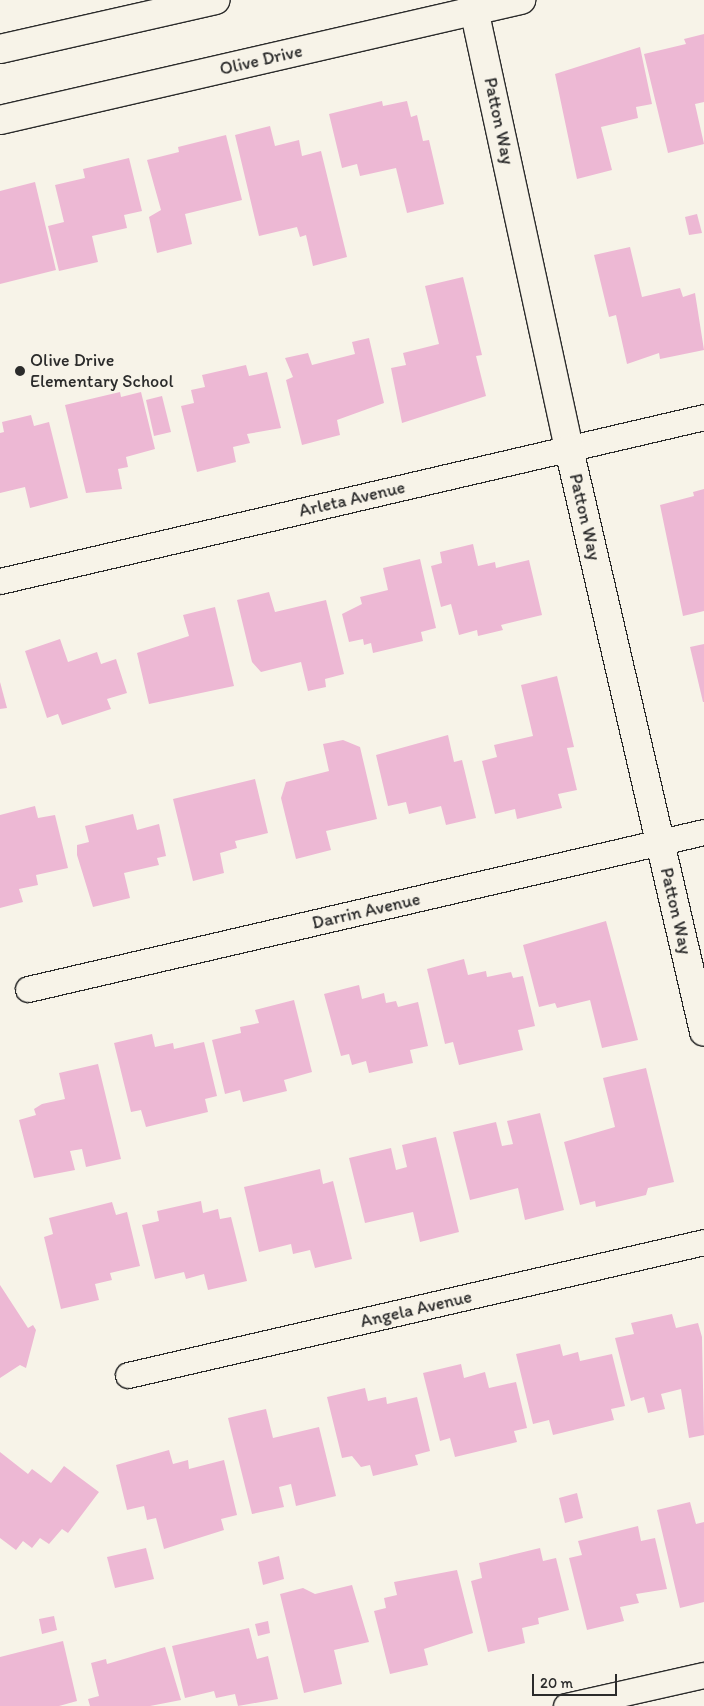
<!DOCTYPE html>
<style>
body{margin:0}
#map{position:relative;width:704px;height:1706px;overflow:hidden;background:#f7f3e8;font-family:Itim,sans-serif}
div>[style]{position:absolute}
.building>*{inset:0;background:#edb8d4}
.roads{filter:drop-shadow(1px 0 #2b2b2b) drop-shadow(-1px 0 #2b2b2b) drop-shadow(0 1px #2b2b2b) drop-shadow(0 -1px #2b2b2b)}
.street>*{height:25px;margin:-12.5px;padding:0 12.5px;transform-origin:12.5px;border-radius:12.5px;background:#f7f3e8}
.secondary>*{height:28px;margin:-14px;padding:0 14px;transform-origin:14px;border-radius:14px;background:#f7f3e8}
.dots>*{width:14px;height:14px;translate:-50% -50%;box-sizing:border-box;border:2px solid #f7f3e8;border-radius:50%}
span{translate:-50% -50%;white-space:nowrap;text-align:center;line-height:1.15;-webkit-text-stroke:4px #f7f3e8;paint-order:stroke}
.street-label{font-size:18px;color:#2b2b2b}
.poi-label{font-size:18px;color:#2b2b2b}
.left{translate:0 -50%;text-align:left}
.scale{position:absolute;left:532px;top:1674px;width:85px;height:22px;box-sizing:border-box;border:2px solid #2b2b2b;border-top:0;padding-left:6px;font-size:15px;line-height:18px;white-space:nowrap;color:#2b2b2b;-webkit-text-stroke:4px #f7f3e8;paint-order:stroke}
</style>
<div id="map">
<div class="building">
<div style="clip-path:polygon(704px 34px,704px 102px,695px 104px,704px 144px,668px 153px,644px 54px,686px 44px,684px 39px)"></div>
<div style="clip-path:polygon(640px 47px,652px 104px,636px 107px,638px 118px,601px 127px,612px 170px,577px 179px,555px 74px)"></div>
<div style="clip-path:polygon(382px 101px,383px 106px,407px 101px,411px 117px,417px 115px,423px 141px,429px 140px,444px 204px,407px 213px,396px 168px,360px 176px,357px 164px,342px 168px,329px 114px)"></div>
<div style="clip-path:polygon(270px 126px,275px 146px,299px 140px,302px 156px,321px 151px,347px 257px,313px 266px,306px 235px,300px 237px,297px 227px,259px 236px,235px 135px)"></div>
<div style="clip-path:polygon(226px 135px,242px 200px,185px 214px,192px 244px,157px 253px,149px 217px,161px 210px,147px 160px,179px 152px,178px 147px)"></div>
<div style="clip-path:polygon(129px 158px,142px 211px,124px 215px,127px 228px,92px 236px,98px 262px,59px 271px,48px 226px,64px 222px,55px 185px,85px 178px,83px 169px)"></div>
<div style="clip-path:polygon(35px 182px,56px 270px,0 284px,0 191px)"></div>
<div style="clip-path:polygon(697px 214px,702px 233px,689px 235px,685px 217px)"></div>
<div style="clip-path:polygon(630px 247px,642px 297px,680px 288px,683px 297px,695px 293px,704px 350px,660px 359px,659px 353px,627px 364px,616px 315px,609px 317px,594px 255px)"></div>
<div style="clip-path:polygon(463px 277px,482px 355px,476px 356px,486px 396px,402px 423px,391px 368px,406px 365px,403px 353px,439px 344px,425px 286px)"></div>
<div style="clip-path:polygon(369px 338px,384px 403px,337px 420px,340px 435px,302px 445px,286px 380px,293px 377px,285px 358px,308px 353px,312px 365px,355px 354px,352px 342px)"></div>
<div style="clip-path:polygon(246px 365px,249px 376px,267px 372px,281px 428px,247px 434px,250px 443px,233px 447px,236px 462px,197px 472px,181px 406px,194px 403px,191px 390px,205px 387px,202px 375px)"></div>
<div style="clip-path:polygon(120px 392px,121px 397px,141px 392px,155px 449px,126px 457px,128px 467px,118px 469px,122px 489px,86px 493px,65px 405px)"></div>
<div style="clip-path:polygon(162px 396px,171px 432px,154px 436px,146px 400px)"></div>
<div style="clip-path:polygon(31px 415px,34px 426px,49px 422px,68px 498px,30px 508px,25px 487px,0 493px,0 433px,4px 432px,2px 422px)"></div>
<div style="clip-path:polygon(704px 489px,704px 611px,683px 616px,660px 505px,694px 496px,693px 492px)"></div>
<div style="clip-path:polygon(473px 544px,478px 566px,495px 562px,496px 568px,529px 560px,542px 615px,501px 625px,503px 630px,478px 636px,477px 630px,459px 635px,451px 604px,441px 607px,431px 566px,442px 563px,440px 552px)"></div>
<div style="clip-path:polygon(420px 559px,436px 628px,421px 632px,423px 641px,373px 653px,371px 643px,364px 645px,363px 639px,349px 642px,342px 614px,362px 604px,360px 597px,388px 590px,383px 568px)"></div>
<div style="clip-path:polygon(269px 592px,275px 612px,326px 600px,344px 674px,325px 679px,326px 687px,308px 691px,301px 662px,261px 672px,252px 662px,237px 600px)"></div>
<div style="clip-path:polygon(215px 607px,234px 686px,149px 704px,137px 653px,189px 636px,183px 615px)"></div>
<div style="clip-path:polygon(60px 639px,68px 662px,97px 652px,101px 664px,116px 659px,127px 693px,107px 699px,111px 709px,62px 725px,58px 714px,47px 718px,25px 651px)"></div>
<div style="clip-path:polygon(704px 644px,704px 702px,703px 702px,690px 647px)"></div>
<div style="clip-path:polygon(557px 676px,574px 747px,567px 748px,577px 790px,558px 794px,562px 808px,517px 819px,515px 809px,495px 814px,482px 761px,497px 757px,494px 745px,533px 736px,521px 685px)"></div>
<div style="clip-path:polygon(0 682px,7px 708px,0 709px)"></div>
<div style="clip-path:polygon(448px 735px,454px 762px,462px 760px,476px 818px,446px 825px,441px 806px,409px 814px,406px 802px,388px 806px,376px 755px)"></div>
<div style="clip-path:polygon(343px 740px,360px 747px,377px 819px,326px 831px,331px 850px,296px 859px,281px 798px,286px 782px,329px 771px,323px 744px)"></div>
<div style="clip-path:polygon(255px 779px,268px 833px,235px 841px,237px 848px,220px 853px,224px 873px,193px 881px,173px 799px)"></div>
<div style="clip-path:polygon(35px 806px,38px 818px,55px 815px,68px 868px,36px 875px,38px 885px,19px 889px,23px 902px,0 908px,0 815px)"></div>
<div style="clip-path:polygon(133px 814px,137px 830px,159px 824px,166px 856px,157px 858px,159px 865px,124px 873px,130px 898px,93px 907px,77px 855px,77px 845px,89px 842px,85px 826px)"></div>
<div style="clip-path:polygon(606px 921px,638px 1040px,602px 1048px,590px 1000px,557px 1008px,555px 1003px,539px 1007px,523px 945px)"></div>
<div style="clip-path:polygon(464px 959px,468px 975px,486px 971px,487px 977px,511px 972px,513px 978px,523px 976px,535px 1026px,518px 1030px,523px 1050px,459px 1065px,453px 1042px,445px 1044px,427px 969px)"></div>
<div style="clip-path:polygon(359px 985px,362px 999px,384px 993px,386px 1003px,396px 1001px,398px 1007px,418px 1002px,428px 1046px,410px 1050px,413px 1063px,369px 1073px,366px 1061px,352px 1065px,349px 1054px,341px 1056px,324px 994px)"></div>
<div style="clip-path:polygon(294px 1000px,312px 1072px,284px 1080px,287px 1091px,243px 1102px,240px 1090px,225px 1094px,212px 1040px,241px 1033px,240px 1027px,259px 1023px,255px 1010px)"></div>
<div style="clip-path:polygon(152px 1034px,155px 1047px,173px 1043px,174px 1049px,204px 1042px,217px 1096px,205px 1099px,208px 1112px,146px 1127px,141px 1110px,131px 1112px,114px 1043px)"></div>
<div style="clip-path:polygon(98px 1064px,121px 1159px,86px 1167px,82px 1149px,70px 1151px,75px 1170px,34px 1178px,19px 1120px,36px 1115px,34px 1109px,42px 1104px,65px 1099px,59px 1073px)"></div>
<div style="clip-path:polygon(646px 1068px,674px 1182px,648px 1188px,646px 1195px,596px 1207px,595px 1201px,580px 1205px,564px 1142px,615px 1127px,603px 1078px)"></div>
<div style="clip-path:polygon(540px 1113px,564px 1210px,525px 1220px,518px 1188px,470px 1200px,453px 1132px,496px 1122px,502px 1146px,513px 1144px,507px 1121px)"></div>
<div style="clip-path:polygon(436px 1137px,459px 1232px,420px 1242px,413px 1212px,365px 1223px,349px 1158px,391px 1148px,396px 1170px,407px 1167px,402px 1145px)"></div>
<div style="clip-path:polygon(320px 1169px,323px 1184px,333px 1181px,352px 1259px,315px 1268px,310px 1250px,293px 1254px,291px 1244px,259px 1252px,244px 1187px)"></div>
<div style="clip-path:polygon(201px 1201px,203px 1213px,218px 1209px,220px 1219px,231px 1217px,247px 1281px,208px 1290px,204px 1274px,186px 1279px,184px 1272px,155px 1279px,142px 1225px,159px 1221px,157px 1211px)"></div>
<div style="clip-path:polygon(112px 1202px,116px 1215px,127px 1212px,140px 1266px,110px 1273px,112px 1280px,95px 1284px,99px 1300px,61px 1309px,44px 1237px,53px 1234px,49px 1218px)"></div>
<div style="clip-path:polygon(0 1285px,28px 1328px,33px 1325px,36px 1330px,26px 1368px,20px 1365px,0 1378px)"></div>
<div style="clip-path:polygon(672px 1314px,676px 1328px,698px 1323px,702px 1337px,704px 1435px,689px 1438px,681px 1389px,661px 1394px,665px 1409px,648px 1413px,644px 1397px,631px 1401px,615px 1338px,634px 1334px,631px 1323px)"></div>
<div style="clip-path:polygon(560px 1344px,563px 1356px,578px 1352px,580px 1361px,612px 1354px,625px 1406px,611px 1409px,614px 1420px,553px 1435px,549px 1420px,533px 1424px,516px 1354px)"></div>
<div style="clip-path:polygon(461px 1364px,464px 1378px,485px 1372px,489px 1388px,516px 1382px,527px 1428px,514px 1431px,517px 1442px,455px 1457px,450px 1438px,440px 1441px,423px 1373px)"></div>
<div style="clip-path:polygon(365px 1388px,368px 1401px,386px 1397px,387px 1404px,417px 1397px,430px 1451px,415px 1455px,418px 1465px,373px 1476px,370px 1465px,361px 1467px,352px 1456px,342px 1458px,327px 1397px)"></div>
<div style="clip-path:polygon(266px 1409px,273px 1438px,319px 1427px,336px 1496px,296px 1506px,291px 1484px,279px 1487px,284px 1507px,252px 1514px,228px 1418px)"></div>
<div style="clip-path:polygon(169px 1450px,173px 1464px,188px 1460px,189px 1469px,224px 1460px,237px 1515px,221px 1519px,224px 1530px,164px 1549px,156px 1518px,147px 1520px,144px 1506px,127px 1510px,116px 1465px)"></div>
<div style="clip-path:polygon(0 1452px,28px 1474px,32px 1469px,51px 1483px,64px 1466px,99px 1492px,68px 1533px,62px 1529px,49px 1544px,40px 1538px,32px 1548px,23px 1541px,16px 1550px,0 1538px)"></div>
<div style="clip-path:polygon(577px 1493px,583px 1518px,565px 1523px,559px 1498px)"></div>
<div style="clip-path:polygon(690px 1502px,696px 1524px,704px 1522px,704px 1602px,680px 1608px,657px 1510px)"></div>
<div style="clip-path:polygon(638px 1526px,641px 1541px,655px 1538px,667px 1589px,636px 1594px,639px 1603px,620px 1607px,624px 1621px,587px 1630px,569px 1558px,582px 1555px,578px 1541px)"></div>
<div style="clip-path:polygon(146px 1548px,154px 1579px,115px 1588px,107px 1557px)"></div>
<div style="clip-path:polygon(540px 1548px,543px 1561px,556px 1558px,569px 1610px,538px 1618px,539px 1624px,522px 1628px,525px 1643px,488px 1652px,471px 1581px,482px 1578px,479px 1563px)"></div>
<div style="clip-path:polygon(279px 1556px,284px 1579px,263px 1585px,258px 1562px)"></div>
<div style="clip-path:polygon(457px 1570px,473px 1633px,424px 1649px,428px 1665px,390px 1674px,374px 1611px,386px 1608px,384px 1598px,397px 1595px,394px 1582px)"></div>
<div style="clip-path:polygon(352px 1585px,369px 1642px,334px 1650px,342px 1684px,304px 1693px,280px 1594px,303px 1588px,315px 1594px)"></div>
<div style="clip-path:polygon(54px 1616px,57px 1630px,42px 1634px,39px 1619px)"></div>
<div style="clip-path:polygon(268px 1621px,270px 1633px,258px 1636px,255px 1624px)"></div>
<div style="clip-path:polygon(249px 1628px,257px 1659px,268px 1656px,278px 1699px,238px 1706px,235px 1694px,216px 1698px,214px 1691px,185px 1698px,172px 1646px)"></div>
<div style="clip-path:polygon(63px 1641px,77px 1701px,59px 1706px,0 1706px,0 1657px)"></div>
<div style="clip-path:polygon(165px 1647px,181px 1700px,150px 1706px,90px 1706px,88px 1699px,99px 1696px,91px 1663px,106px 1659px,107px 1664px)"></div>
</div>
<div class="roads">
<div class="street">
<div style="left:0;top:581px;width:723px;rotate:-13.11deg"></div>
<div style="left:28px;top:989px;width:694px;rotate:-13.08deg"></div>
<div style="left:128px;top:1375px;width:591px;rotate:-13deg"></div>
<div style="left:566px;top:1706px;width:141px;rotate:-12.7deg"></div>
</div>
<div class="secondary">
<div style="left:472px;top:0;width:459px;rotate:77.8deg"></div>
<div style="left:569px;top:449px;width:598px;rotate:76.96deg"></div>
<div style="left:0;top:49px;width:221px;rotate:-12.8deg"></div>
<div style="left:0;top:120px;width:535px;rotate:-12.97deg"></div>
</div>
</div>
<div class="dots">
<div style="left:20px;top:371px;background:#2b2b2b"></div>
</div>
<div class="street-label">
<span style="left:261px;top:60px;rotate:-13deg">Olive Drive</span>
<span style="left:499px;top:121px;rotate:78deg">Patton Way</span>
<span style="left:352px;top:499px;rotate:-13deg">Arleta Avenue</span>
<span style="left:585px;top:517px;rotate:77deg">Patton Way</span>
<span style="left:366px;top:911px;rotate:-13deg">Darrin Avenue</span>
<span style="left:676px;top:911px;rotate:77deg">Patton Way</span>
<span style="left:416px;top:1309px;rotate:-13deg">Angela Avenue</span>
</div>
<div class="poi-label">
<span class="left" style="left:30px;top:371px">Olive Drive<br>Elementary School</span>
</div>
<div class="scale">20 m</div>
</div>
